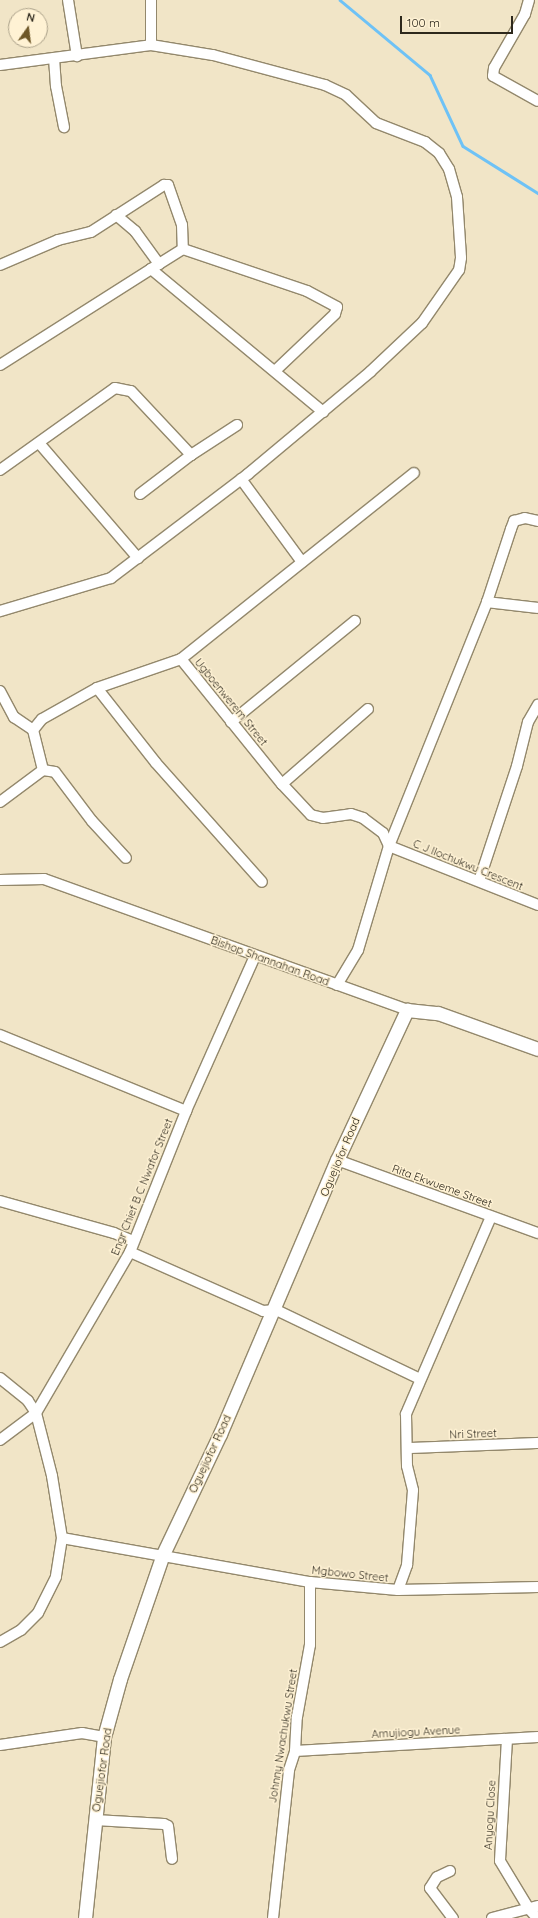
<!DOCTYPE html>
<style>
body{margin:0}
#map{position:relative;width:538px;height:1918px;overflow:hidden;background:#f1e5c7;font-family:Quicksand,sans-serif}
div>[style]{position:absolute}
.stream>*{height:2.5px;margin:-1.25px;padding:0 1.25px;transform-origin:1.25px;border-radius:1.25px;background:#6ec2f6}
.roads{filter:drop-shadow(1px 0 #93886c) drop-shadow(-1px 0 #93886c) drop-shadow(0 1px #93886c) drop-shadow(0 -1px #93886c)}
.minor>*{height:10px;margin:-5px;padding:0 5px;transform-origin:5px;border-radius:5px;background:#fff}
.major>*{height:13px;margin:-6.5px;padding:0 6.5px;transform-origin:6.5px;border-radius:6.5px;background:#fff}
span{translate:-50% -50%;white-space:nowrap;text-align:center;line-height:1.15;-webkit-text-stroke:3px #fff2d4;paint-order:stroke}
.street-label{font-size:11px;color:#2d281c}
.north{position:absolute;left:8px;top:8px;width:40px;height:40px;box-sizing:border-box;background:#fff2d4;border:1px solid #aba18a;border-radius:50%;rotate:14deg;font-size:11px;font-weight:700;line-height:16px;text-align:center;color:#2d281c}
.north::after{content:'';display:block;margin:auto;width:14px;height:18px;background:#6e5727;clip-path:polygon(50% 0,100% 100%,50% 72%,0 100%)}
.scale{position:absolute;left:400px;top:16px;width:113px;height:18px;box-sizing:border-box;border:2px solid #2d281c;border-top:0;padding-left:5px;font-size:12px;line-height:14px;white-space:nowrap;color:#2d281c;-webkit-text-stroke:3px #fff2d4;paint-order:stroke}
</style>
<div id="map">
<div class="stream">
<div style="left:340px;top:0;width:117px;rotate:39.8deg"></div>
<div style="left:430px;top:75px;width:78px;rotate:65.1deg"></div>
<div style="left:463px;top:146px;width:89px;rotate:32.1deg"></div>
</div>
<div class="roads">
<div class="minor">
<div style="left:68px;top:0;width:57px;rotate:80.9deg"></div>
<div style="left:151px;top:0;width:45px;rotate:90deg"></div>
<div style="left:529px;top:0;width:15px;rotate:106deg"></div>
<div style="left:525px;top:14px;width:62px;rotate:119.9deg"></div>
<div style="left:494px;top:68px;width:8px;rotate:97deg"></div>
<div style="left:493px;top:76px;width:51px;rotate:29.1deg"></div>
<div style="left:54px;top:58px;width:28px;rotate:86deg"></div>
<div style="left:56px;top:86px;width:42px;rotate:79deg"></div>
<div style="left:0;top:65px;width:152px;rotate:-7.5deg"></div>
<div style="left:151px;top:45px;width:63px;rotate:9.2deg"></div>
<div style="left:213px;top:55px;width:116px;rotate:15deg"></div>
<div style="left:325px;top:85px;width:23px;rotate:25deg"></div>
<div style="left:346px;top:95px;width:41px;rotate:43deg"></div>
<div style="left:376px;top:123px;width:53px;rotate:21.2deg"></div>
<div style="left:425px;top:142px;width:18px;rotate:38deg"></div>
<div style="left:439px;top:153px;width:19px;rotate:58deg"></div>
<div style="left:449px;top:169px;width:29px;rotate:74deg"></div>
<div style="left:457px;top:197px;width:61px;rotate:86.2deg"></div>
<div style="left:461px;top:258px;width:12px;rotate:99deg"></div>
<div style="left:459px;top:270px;width:65px;rotate:124.9deg"></div>
<div style="left:422px;top:323px;width:71px;rotate:136.7deg"></div>
<div style="left:370px;top:372px;width:159px;rotate:140.1deg"></div>
<div style="left:248px;top:474px;width:172px;rotate:142.8deg"></div>
<div style="left:111px;top:578px;width:116px;rotate:163.4deg"></div>
<div style="left:116px;top:215px;width:25px;rotate:40deg"></div>
<div style="left:135px;top:231px;width:41px;rotate:54deg"></div>
<div style="left:0;top:265px;width:63px;rotate:-23.3deg"></div>
<div style="left:58px;top:240px;width:34px;rotate:-14deg"></div>
<div style="left:91px;top:232px;width:87px;rotate:-32.8deg"></div>
<div style="left:164px;top:185px;width:4px"></div>
<div style="left:168px;top:185px;width:42px;rotate:70.7deg"></div>
<div style="left:182px;top:225px;width:24px;rotate:88deg"></div>
<div style="left:151px;top:269px;width:38px;rotate:-32deg"></div>
<div style="left:183px;top:249px;width:131px;rotate:18.7deg"></div>
<div style="left:307px;top:291px;width:34px;rotate:28deg"></div>
<div style="left:337px;top:307px;width:7px;rotate:106deg"></div>
<div style="left:335px;top:314px;width:83px;rotate:136.5deg"></div>
<div style="left:0;top:365px;width:179px;rotate:-32.4deg"></div>
<div style="left:151px;top:269px;width:224px;rotate:39.7deg"></div>
<div style="left:39px;top:443px;width:152px;rotate:49.3deg"></div>
<div style="left:0;top:470px;width:141px;rotate:-35.5deg"></div>
<div style="left:115px;top:388px;width:16px;rotate:11deg"></div>
<div style="left:131px;top:391px;width:88px;rotate:46.8deg"></div>
<div style="left:241px;top:479px;width:103px;rotate:53.7deg"></div>
<div style="left:140px;top:494px;width:64px;rotate:-37.4deg"></div>
<div style="left:191px;top:455px;width:55px;rotate:-33.1deg"></div>
<div style="left:487px;top:602px;width:51px;rotate:6.7deg"></div>
<div style="left:181px;top:659px;width:161px;rotate:51.1deg"></div>
<div style="left:282px;top:784px;width:42px;rotate:46.9deg"></div>
<div style="left:311px;top:815px;width:12px;rotate:14deg"></div>
<div style="left:323px;top:818px;width:28px;rotate:-8deg"></div>
<div style="left:351px;top:814px;width:13px;rotate:18deg"></div>
<div style="left:363px;top:818px;width:25px;rotate:37deg"></div>
<div style="left:383px;top:833px;width:14px;rotate:65deg"></div>
<div style="left:97px;top:688px;width:95px;rotate:51.8deg"></div>
<div style="left:156px;top:763px;width:159px;rotate:48.3deg"></div>
<div style="left:0;top:691px;width:30px;rotate:62deg"></div>
<div style="left:14px;top:717px;width:23px;rotate:34deg"></div>
<div style="left:33px;top:730px;width:41px;rotate:76deg"></div>
<div style="left:231px;top:722px;width:160px;rotate:-39.2deg"></div>
<div style="left:33px;top:730px;width:14px;rotate:-51deg"></div>
<div style="left:42px;top:719px;width:63px;rotate:-29.4deg"></div>
<div style="left:97px;top:688px;width:89px;rotate:-19deg"></div>
<div style="left:181px;top:659px;width:298px;rotate:-38.6deg"></div>
<div style="left:282px;top:784px;width:114px;rotate:-41.1deg"></div>
<div style="left:0;top:802px;width:54px;rotate:-36.7deg"></div>
<div style="left:43px;top:770px;width:12px;rotate:9deg"></div>
<div style="left:55px;top:772px;width:61px;rotate:52.9deg"></div>
<div style="left:92px;top:821px;width:50px;rotate:47.4deg"></div>
<div style="left:389px;top:846px;width:160px;rotate:21.6deg"></div>
<div style="left:0;top:880px;width:44px;rotate:-1.3deg"></div>
<div style="left:44px;top:879px;width:386px;rotate:19.8deg"></div>
<div style="left:479px;top:881px;width:121px;rotate:-71.7deg"></div>
<div style="left:517px;top:766px;width:45px;rotate:-76deg"></div>
<div style="left:528px;top:722px;width:20px;rotate:-60deg"></div>
<div style="left:337px;top:985px;width:41px;rotate:-59deg"></div>
<div style="left:358px;top:950px;width:109px;rotate:-73.4deg"></div>
<div style="left:389px;top:846px;width:263px;rotate:-68.1deg"></div>
<div style="left:487px;top:602px;width:77px;rotate:-71.8deg"></div>
<div style="left:511px;top:529px;width:9px;rotate:-69deg"></div>
<div style="left:514px;top:521px;width:11px;rotate:-15deg"></div>
<div style="left:525px;top:518px;width:13px;rotate:13deg"></div>
<div style="left:0;top:1035px;width:201px;rotate:22.2deg"></div>
<div style="left:337px;top:1160px;width:214px;rotate:20deg"></div>
<div style="left:0;top:1201px;width:118px;rotate:15.7deg"></div>
<div style="left:114px;top:1233px;width:21px;rotate:23deg"></div>
<div style="left:130px;top:1252px;width:145px;rotate:23.9deg"></div>
<div style="left:263px;top:1311px;width:13px;rotate:-4deg"></div>
<div style="left:276px;top:1310px;width:160px;rotate:25.6deg"></div>
<div style="left:0;top:1378px;width:36px;rotate:39deg"></div>
<div style="left:28px;top:1401px;width:14px;rotate:56deg"></div>
<div style="left:36px;top:1413px;width:65px;rotate:75.7deg"></div>
<div style="left:52px;top:1476px;width:63px;rotate:80.8deg"></div>
<div style="left:62px;top:1538px;width:39px;rotate:99deg"></div>
<div style="left:56px;top:1577px;width:40px;rotate:116.6deg"></div>
<div style="left:38px;top:1613px;width:24px;rotate:135deg"></div>
<div style="left:21px;top:1630px;width:24px;rotate:150deg"></div>
<div style="left:0;top:1440px;width:45px;rotate:-36.9deg"></div>
<div style="left:36px;top:1413px;width:186px;rotate:-59.7deg"></div>
<div style="left:130px;top:1252px;width:152px;rotate:-68.3deg"></div>
<div style="left:186px;top:1111px;width:170px;rotate:-66deg"></div>
<div style="left:409px;top:1448px;width:129px;rotate:-2.2deg"></div>
<div style="left:62px;top:1538px;width:252px;rotate:10.1deg"></div>
<div style="left:310px;top:1582px;width:88px;rotate:5.2deg"></div>
<div style="left:398px;top:1590px;width:140px;rotate:-1.2deg"></div>
<div style="left:398px;top:1590px;width:27px;rotate:-70deg"></div>
<div style="left:407px;top:1565px;width:75px;rotate:-85.4deg"></div>
<div style="left:413px;top:1490px;width:25px;rotate:-104deg"></div>
<div style="left:407px;top:1466px;width:52px;rotate:-91.1deg"></div>
<div style="left:406px;top:1414px;width:215px;rotate:-66.7deg"></div>
<div style="left:507px;top:1739px;width:122px;rotate:93.3deg"></div>
<div style="left:500px;top:1861px;width:56px;rotate:58.9deg"></div>
<div style="left:529px;top:1909px;width:12px;rotate:48deg"></div>
<div style="left:0;top:1745px;width:83px;rotate:-8.3deg"></div>
<div style="left:82px;top:1733px;width:22px;rotate:10deg"></div>
<div style="left:295px;top:1751px;width:243px;rotate:-3.3deg"></div>
<div style="left:95px;top:1820px;width:69px;rotate:3.3deg"></div>
<div style="left:164px;top:1824px;width:4px;rotate:27deg"></div>
<div style="left:168px;top:1826px;width:33px;rotate:83deg"></div>
<div style="left:450px;top:1871px;width:14px;rotate:155deg"></div>
<div style="left:437px;top:1877px;width:13px;rotate:122deg"></div>
<div style="left:430px;top:1888px;width:38px;rotate:53deg"></div>
<div style="left:273px;top:1918px;width:149px;rotate:-83.8deg"></div>
<div style="left:289px;top:1770px;width:20px;rotate:-72deg"></div>
<div style="left:295px;top:1751px;width:34px;rotate:-87deg"></div>
<div style="left:297px;top:1717px;width:73px;rotate:-79.8deg"></div>
<div style="left:310px;top:1645px;width:63px;rotate:-90deg"></div>
<div style="left:492px;top:1918px;width:48px;rotate:-14.6deg"></div>
</div>
<div class="major">
<div style="left:85px;top:1918px;width:182px;rotate:-84deg"></div>
<div style="left:104px;top:1737px;width:60px;rotate:-74.6deg"></div>
<div style="left:120px;top:1679px;width:132px;rotate:-71deg"></div>
<div style="left:163px;top:1554px;width:133px;rotate:-64.6deg"></div>
<div style="left:220px;top:1434px;width:298px;rotate:-66.9deg"></div>
<div style="left:337px;top:1160px;width:166px;rotate:-65deg"></div>
<div style="left:407px;top:1010px;width:31px;rotate:6deg"></div>
<div style="left:438px;top:1013px;width:106px;rotate:19.8deg"></div>
</div>
</div>
<div class="street-label">
<span style="left:231px;top:702px;rotate:51deg">Ugboenwerem Street</span>
<span style="left:468px;top:865px;rotate:22deg">C J Ilochukwu Crescent</span>
<span style="left:270px;top:961px;rotate:20deg">Bishop Shannahan Road</span>
<span style="left:340px;top:1157px;rotate:-67deg">Oguejiofor Road</span>
<span style="left:442px;top:1186px;rotate:20deg">Rita Ekwueme Street</span>
<span style="left:142px;top:1187px;rotate:-68deg">Engr Chief B C Nwafor Street</span>
<span style="left:473px;top:1434px;rotate:-2deg">Nri Street</span>
<span style="left:210px;top:1454px;rotate:-65deg">Oguejiofor Road</span>
<span style="left:350px;top:1574px;rotate:6deg">Mgbowo Street</span>
<span style="left:416px;top:1732px;rotate:-3deg">Amujiogu Avenue</span>
<span style="left:283px;top:1736px;rotate:-81deg">Johnny Nwachukwu Street</span>
<span style="left:102px;top:1770px;rotate:-82deg">Oguejiofor Road</span>
<span style="left:490px;top:1815px;rotate:-87deg">Anyogu Close</span>
</div>
<div class="north">N</div>
<div class="scale">100 m</div>
</div>
